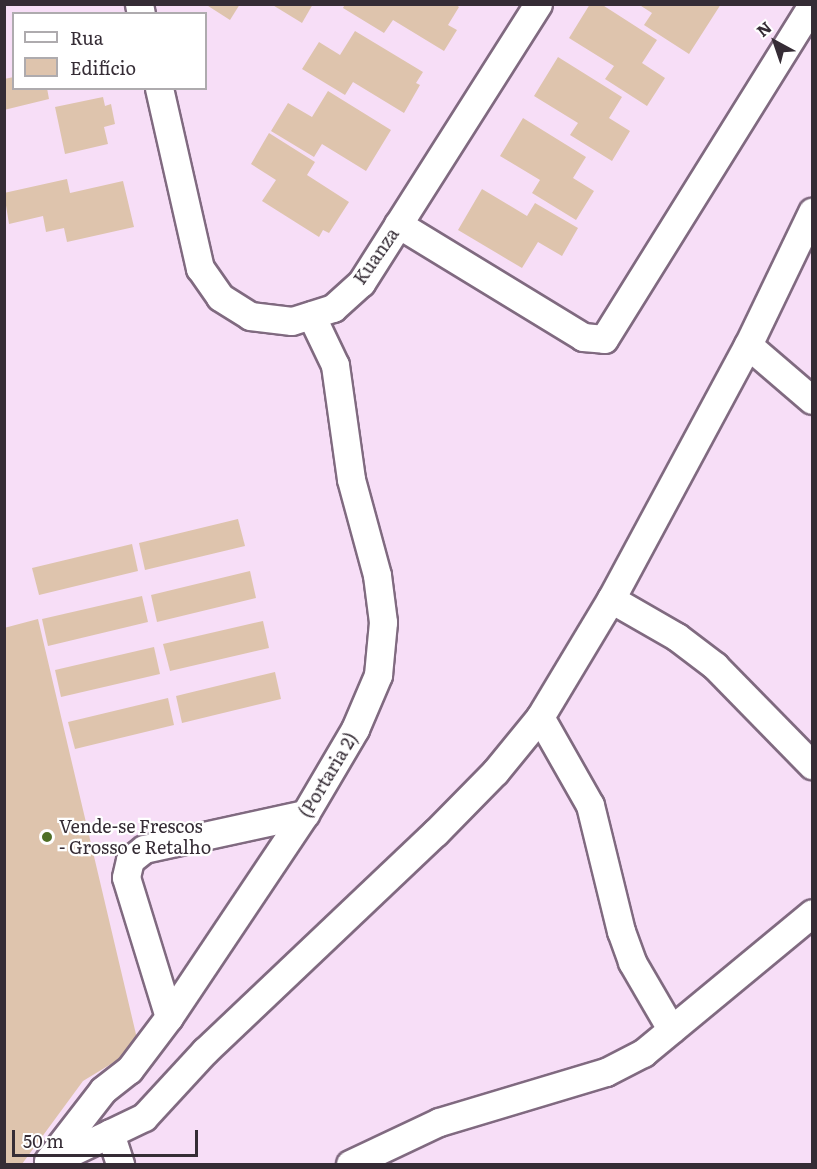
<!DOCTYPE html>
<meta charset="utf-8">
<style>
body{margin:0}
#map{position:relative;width:817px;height:1169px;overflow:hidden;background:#f7def7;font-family:Literata,serif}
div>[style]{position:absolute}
.building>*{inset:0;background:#dec4ad}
.roads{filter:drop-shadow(2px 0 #806a80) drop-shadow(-2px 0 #806a80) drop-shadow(0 2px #806a80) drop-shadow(0 -2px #806a80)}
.minor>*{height:27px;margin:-13.5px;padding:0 13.5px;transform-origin:13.5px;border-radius:13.5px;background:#fff}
.dots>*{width:16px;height:16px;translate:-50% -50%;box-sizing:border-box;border:3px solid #fff;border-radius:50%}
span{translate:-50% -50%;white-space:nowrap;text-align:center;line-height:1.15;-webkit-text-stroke:4.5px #fff;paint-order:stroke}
.street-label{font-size:18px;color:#352c35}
.poi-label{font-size:18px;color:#352c35}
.left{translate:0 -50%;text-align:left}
.frame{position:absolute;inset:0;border:6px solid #352c35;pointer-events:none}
.legend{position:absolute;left:12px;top:12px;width:195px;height:78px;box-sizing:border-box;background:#fff;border:2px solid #aeabae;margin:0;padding:8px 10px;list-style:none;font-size:18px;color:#352c35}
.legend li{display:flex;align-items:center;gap:12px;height:30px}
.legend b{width:30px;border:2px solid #aeabae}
.north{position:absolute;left:745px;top:12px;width:60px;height:60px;-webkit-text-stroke:4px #fff;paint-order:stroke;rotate:320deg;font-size:16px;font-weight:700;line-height:24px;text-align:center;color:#352c35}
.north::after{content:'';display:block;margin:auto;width:21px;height:27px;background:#352c35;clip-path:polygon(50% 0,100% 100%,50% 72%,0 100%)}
.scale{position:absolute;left:12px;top:1130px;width:186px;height:27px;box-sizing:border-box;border:3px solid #352c35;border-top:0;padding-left:8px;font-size:18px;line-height:21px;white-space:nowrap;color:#352c35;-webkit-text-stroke:4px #fff;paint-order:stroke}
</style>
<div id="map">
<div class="building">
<div style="clip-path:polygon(205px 4px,240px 4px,230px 20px)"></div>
<div style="clip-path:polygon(271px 4px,313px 4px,302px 23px)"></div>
<div style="clip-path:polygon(345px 4px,455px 4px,459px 7px,448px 25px,457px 30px,444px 51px,393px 20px,384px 33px,343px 8px)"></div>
<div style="clip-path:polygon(590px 4px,601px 4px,657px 40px,642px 63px,665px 78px,647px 106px,605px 79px,614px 66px,569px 38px)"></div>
<div style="clip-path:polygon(638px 4px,721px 4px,689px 54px,644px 25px,652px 13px)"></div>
<div style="clip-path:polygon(355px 31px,423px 72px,416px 83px,420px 85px,404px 113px,353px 82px,345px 95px,302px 69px,319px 42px,340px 55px)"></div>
<div style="clip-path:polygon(558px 57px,622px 97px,609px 118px,630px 131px,612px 161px,570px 135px,578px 123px,534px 96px)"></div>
<div style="clip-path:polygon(14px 77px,14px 88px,47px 88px,49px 99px,4px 110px,4px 79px)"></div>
<div style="clip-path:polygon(328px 91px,391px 130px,366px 171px,322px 144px,314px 157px,271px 131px,288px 103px,312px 117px)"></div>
<div style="clip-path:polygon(103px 97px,105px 106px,111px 104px,115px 124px,104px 127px,108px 144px,65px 154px,55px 107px)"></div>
<div style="clip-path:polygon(523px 118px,586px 157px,573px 178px,594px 191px,576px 220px,532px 193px,540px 180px,500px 156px)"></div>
<div style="clip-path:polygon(269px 133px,315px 162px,307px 175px,349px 202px,329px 233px,323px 230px,319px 237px,262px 201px,276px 180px,251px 164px)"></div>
<div style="clip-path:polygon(67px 179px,70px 193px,123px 181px,134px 227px,67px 242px,64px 228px,46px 232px,43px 216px,9px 224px,4px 193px)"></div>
<div style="clip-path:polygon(482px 189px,527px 216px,535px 203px,578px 228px,562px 256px,538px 242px,522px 268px,458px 230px)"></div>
<div style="clip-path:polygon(238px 519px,245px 546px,145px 570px,139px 543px)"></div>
<div style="clip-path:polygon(132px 544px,138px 571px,39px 595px,32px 568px)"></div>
<div style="clip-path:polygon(250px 571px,256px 598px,157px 622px,151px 595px)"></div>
<div style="clip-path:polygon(142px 596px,148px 622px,48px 646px,42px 619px)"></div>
<div style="clip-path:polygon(38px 619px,139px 1047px,83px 1081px,22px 1164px,4px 1164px,4px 628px)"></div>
<div style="clip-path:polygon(263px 621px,269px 648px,170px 671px,163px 644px)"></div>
<div style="clip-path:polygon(154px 647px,160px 674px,61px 697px,55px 670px)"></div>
<div style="clip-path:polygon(275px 672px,281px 699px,182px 723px,176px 696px)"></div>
<div style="clip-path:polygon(168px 698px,174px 725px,75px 749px,68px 722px)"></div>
</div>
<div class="roads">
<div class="minor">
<div style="left:139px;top:4px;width:10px;rotate:79deg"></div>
<div style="left:159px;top:88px;width:185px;rotate:77.2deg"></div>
<div style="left:200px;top:268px;width:35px;rotate:55deg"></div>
<div style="left:220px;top:297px;width:36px;rotate:32deg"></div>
<div style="left:250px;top:316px;width:42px;rotate:6.8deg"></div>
<div style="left:292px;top:321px;width:43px;rotate:-17.6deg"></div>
<div style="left:333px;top:308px;width:38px;rotate:-42deg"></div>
<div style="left:361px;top:283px;width:330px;rotate:-57.6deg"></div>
<div style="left:398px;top:224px;width:217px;rotate:31.4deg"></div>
<div style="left:583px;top:337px;width:21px;rotate:5deg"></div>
<div style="left:604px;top:339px;width:393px;rotate:-58.1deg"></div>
<div style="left:748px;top:345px;width:84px;rotate:40.7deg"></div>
<div style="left:611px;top:599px;width:76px;rotate:29.9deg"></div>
<div style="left:677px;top:637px;width:48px;rotate:37.3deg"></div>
<div style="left:715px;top:666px;width:139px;rotate:45.6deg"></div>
<div style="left:540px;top:717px;width:101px;rotate:60.4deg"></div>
<div style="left:590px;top:805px;width:130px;rotate:76.2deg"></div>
<div style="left:621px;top:931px;width:33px;rotate:70deg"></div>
<div style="left:632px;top:962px;width:78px;rotate:59.8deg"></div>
<div style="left:169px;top:1017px;width:146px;rotate:-107.1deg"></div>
<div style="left:126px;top:877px;width:17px;rotate:-77deg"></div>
<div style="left:130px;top:860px;width:18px;rotate:-38deg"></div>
<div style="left:144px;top:849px;width:165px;rotate:-12.3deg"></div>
<div style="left:110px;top:1133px;width:33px;rotate:72deg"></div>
<div style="left:48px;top:1161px;width:90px;rotate:-52.2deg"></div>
<div style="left:103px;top:1090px;width:33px;rotate:-38deg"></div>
<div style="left:129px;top:1070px;width:66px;rotate:-53deg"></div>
<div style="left:169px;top:1017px;width:244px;rotate:-56.2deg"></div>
<div style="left:305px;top:814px;width:99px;rotate:-59.5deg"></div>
<div style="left:355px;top:729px;width:59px;rotate:-66.9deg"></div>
<div style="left:378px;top:675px;width:53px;rotate:-84.6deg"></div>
<div style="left:383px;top:622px;width:47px;rotate:-97.3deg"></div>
<div style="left:377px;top:575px;width:99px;rotate:-105.2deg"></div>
<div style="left:351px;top:479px;width:115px;rotate:-98deg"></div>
<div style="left:335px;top:365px;width:55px;rotate:-115.6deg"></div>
<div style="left:55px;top:1164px;width:20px;rotate:-37deg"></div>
<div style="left:71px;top:1152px;width:81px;rotate:-25.6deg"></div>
<div style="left:144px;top:1117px;width:90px;rotate:-47.3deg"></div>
<div style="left:205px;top:1051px;width:317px;rotate:-43.5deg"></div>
<div style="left:435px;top:833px;width:86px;rotate:-45.5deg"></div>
<div style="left:495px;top:772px;width:71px;rotate:-50.7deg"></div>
<div style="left:540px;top:717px;width:138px;rotate:-59deg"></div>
<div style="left:611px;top:599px;width:289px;rotate:-61.7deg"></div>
<div style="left:748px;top:345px;width:148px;rotate:-64.3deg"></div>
<div style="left:350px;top:1164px;width:98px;rotate:-25.3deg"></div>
<div style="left:439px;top:1122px;width:174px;rotate:-16.7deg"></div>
<div style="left:606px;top:1072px;width:42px;rotate:-27.2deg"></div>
<div style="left:643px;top:1053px;width:219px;rotate:-39.6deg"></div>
</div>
</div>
<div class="dots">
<div style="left:47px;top:837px;background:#4f6f26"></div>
</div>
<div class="street-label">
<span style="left:376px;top:256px;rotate:-55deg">Kuanza</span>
<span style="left:328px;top:775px;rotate:-59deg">(Portaria 2)</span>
</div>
<div class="poi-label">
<span class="left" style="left:59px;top:837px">Vende-se Frescos<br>- Grosso e Retalho</span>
</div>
<div class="frame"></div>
<ul class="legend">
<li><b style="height:8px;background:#fff"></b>Rua</li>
<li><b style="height:16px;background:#dec4ad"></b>Edifício</li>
</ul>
<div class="north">N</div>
<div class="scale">50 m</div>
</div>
